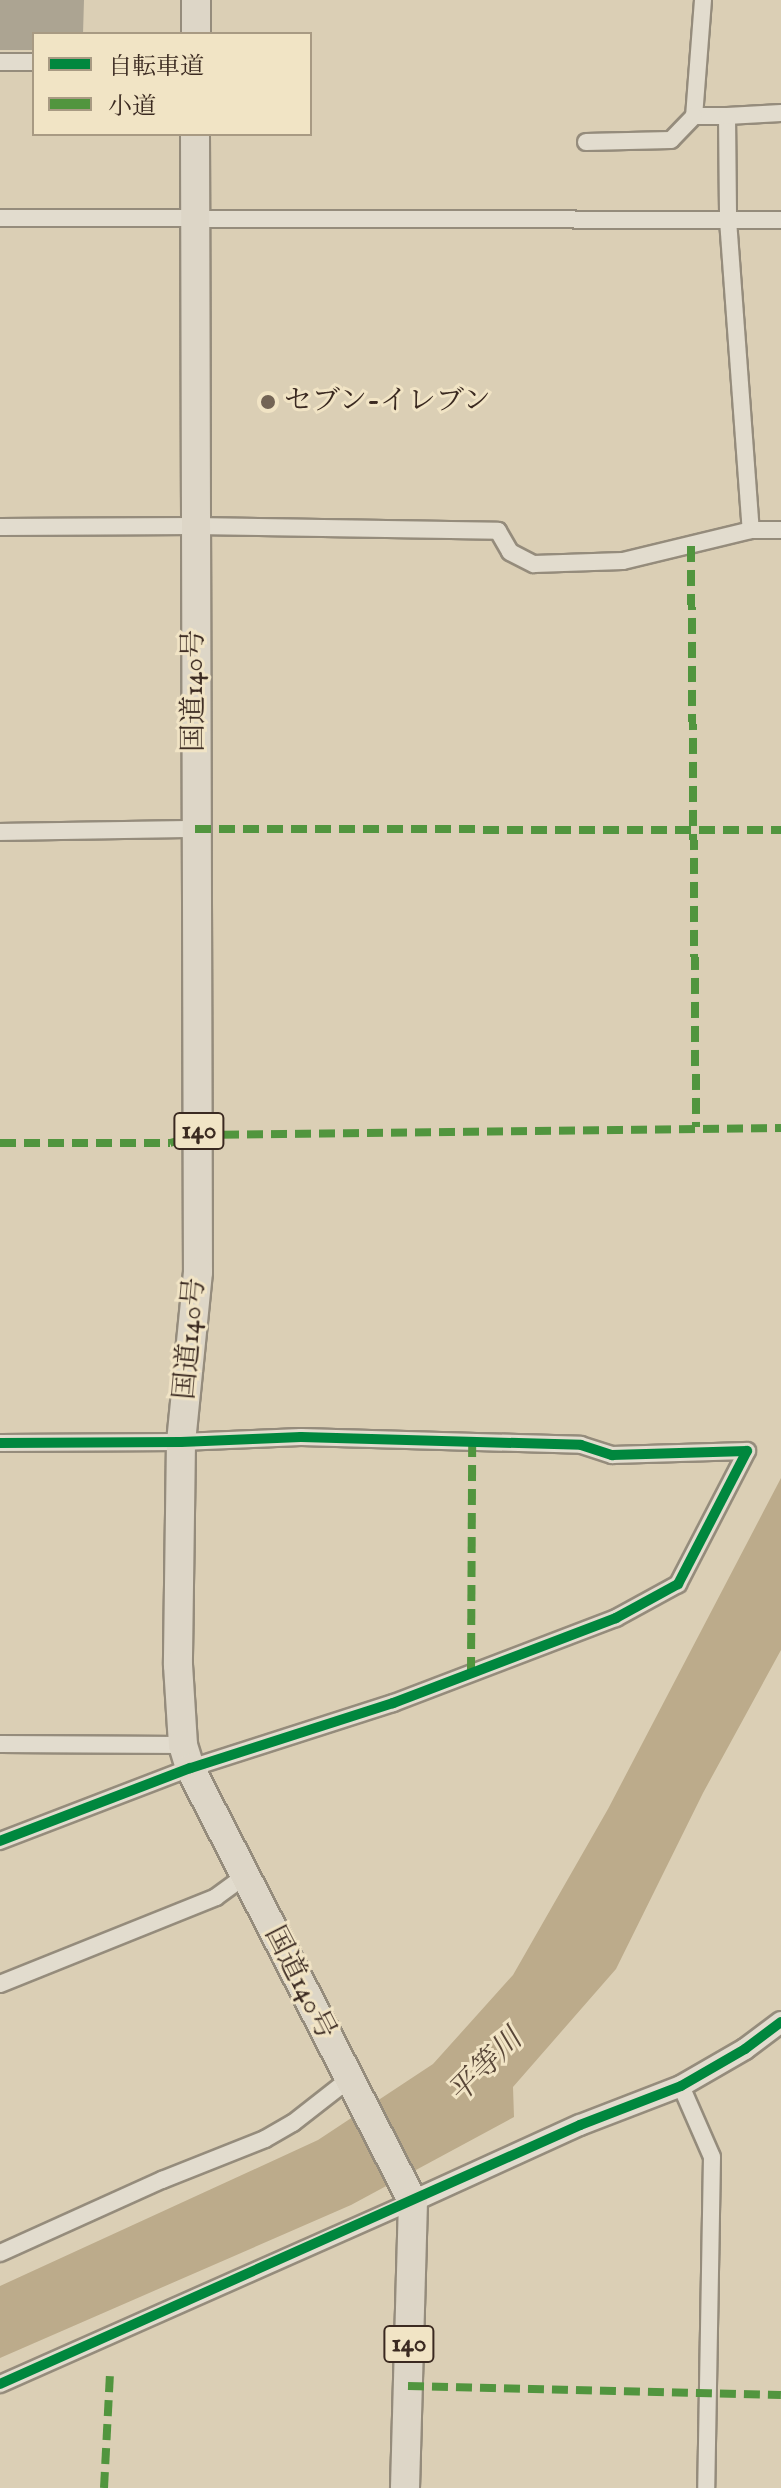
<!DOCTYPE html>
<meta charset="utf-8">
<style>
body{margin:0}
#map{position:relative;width:781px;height:2488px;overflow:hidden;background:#dbcfb5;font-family:"IM FELL English","Noto Serif JP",serif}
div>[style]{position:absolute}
.water>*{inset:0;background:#bcab8b}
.building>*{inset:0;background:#aca492}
.roads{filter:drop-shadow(2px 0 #958c7c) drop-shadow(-2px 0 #958c7c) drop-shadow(0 2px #958c7c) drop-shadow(0 -2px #958c7c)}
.minor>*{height:16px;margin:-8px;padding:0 8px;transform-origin:8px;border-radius:8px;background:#e2dcce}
.tertiary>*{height:20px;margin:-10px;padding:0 10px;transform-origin:10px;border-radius:10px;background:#e2dcce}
.trunk>*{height:28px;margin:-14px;padding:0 14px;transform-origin:14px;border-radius:14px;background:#ddd6c7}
.quiet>*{height:8px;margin-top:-4px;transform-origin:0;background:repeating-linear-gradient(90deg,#51953e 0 16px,transparent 0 24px)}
.cycleway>*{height:10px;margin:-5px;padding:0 5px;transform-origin:5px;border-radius:5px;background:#00873e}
.dots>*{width:22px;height:22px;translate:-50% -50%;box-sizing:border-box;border:4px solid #f1e4c5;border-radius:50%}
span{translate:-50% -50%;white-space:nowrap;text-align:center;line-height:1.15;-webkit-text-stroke:6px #f1e4c5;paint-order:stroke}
.shield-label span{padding:2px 6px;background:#f1e4c5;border:2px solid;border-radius:6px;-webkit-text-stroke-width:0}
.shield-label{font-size:26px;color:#3b2a21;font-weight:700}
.poi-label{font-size:28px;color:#3b2a21}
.left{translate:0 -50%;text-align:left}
.street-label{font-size:28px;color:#3b2a21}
.water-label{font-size:30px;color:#584637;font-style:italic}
.legend{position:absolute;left:32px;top:32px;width:280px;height:104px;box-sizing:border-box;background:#f1e4c5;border:2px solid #a89a83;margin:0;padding:10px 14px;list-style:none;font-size:24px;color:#3b2a21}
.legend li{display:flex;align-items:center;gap:16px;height:40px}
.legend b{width:40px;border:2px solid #a89a83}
</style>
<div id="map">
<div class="water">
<div style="clip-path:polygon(781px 1478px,781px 1650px,703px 1793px,616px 1969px,513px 2087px,514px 2117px,351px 2205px,0 2358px,0 2286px,318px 2140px,433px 2064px,513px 1975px,608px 1809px)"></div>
</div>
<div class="building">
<div style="clip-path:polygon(0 0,84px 0,83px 34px,34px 34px,34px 50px,0 50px)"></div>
</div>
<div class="roads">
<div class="minor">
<div style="left:703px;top:0;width:116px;rotate:94.4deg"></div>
<div style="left:694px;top:116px;width:33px"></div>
<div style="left:727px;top:116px;width:104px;rotate:89.4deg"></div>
<div style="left:728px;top:220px;width:311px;rotate:85.8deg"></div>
<div style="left:0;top:62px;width:34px"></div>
<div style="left:727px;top:116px;width:54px;rotate:-3.2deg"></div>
<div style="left:586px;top:142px;width:85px;rotate:-1.3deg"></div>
<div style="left:671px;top:140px;width:33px;rotate:-46deg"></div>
<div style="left:0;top:218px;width:781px;rotate:0.15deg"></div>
<div style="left:0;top:527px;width:195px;rotate:-0.3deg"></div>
<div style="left:195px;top:526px;width:303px;rotate:0.9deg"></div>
<div style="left:498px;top:531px;width:24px;rotate:60deg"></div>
<div style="left:510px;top:552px;width:27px;rotate:27deg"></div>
<div style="left:534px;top:564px;width:89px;rotate:-1.9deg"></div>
<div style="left:623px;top:561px;width:132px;rotate:-13.6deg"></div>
<div style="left:751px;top:530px;width:30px"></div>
<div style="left:0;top:832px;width:195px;rotate:-0.9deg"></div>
<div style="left:0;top:1443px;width:181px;rotate:-0.3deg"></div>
<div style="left:181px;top:1442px;width:120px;rotate:-2.4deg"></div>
<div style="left:301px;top:1437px;width:280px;rotate:1.6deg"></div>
<div style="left:581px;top:1445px;width:33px;rotate:18deg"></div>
<div style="left:612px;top:1455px;width:135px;rotate:-1.7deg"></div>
<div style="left:747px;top:1451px;width:150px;rotate:117.4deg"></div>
<div style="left:678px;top:1584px;width:71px;rotate:151.3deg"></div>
<div style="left:616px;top:1618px;width:239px;rotate:159.1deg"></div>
<div style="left:393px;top:1703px;width:213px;rotate:162.2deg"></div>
<div style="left:190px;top:1768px;width:204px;rotate:159deg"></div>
<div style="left:0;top:1744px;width:183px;rotate:0.3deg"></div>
<div style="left:0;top:1984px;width:233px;rotate:-21.9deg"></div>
<div style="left:216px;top:1897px;width:36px;rotate:-36deg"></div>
<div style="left:681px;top:2086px;width:77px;rotate:66.4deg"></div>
<div style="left:712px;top:2157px;width:331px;rotate:91deg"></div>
<div style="left:0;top:2253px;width:178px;rotate:-24.3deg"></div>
<div style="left:162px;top:2180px;width:111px;rotate:-21.7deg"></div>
<div style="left:265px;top:2139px;width:32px;rotate:-30deg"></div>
<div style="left:293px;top:2123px;width:70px;rotate:-38deg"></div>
<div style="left:0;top:2384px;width:452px;rotate:-23.9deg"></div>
</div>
<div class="tertiary">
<div style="left:413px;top:2201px;width:183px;rotate:-24.5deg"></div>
<div style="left:580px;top:2125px;width:108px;rotate:-21.1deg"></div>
<div style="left:681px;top:2086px;width:74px;rotate:-30deg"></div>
<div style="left:745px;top:2049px;width:45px;rotate:-36.9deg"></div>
</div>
<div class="trunk">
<div style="left:196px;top:34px;width:34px;rotate:-90deg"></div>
<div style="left:195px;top:134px;width:1138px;rotate:89.85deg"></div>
<div style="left:198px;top:1272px;width:171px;rotate:95.7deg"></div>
<div style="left:181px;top:1442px;width:223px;rotate:90.8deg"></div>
<div style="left:178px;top:1665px;width:80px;rotate:86.4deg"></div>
<div style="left:183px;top:1745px;width:24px;rotate:73deg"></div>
<div style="left:190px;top:1768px;width:487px;rotate:62.8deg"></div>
<div style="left:413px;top:2201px;width:287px;rotate:91.6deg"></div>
</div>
</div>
<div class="quiet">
<div style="left:691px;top:546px;width:581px;rotate:89.51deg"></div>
<div style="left:195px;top:829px;width:586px;rotate:0.1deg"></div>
<div style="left:0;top:1143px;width:170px"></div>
<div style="left:170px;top:1143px;width:30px;rotate:-15deg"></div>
<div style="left:199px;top:1135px;width:582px;rotate:-0.69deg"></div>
<div style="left:471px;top:1673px;width:229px;rotate:-89.7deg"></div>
<div style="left:408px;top:2386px;width:373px;rotate:1.4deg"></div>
<div style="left:104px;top:2488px;width:114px;rotate:-87deg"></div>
</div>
<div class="cycleway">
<div style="left:0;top:1443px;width:181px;rotate:-0.3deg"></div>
<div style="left:181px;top:1442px;width:120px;rotate:-2.4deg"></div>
<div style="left:301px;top:1437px;width:280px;rotate:1.6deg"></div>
<div style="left:581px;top:1445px;width:33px;rotate:18deg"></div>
<div style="left:612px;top:1455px;width:135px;rotate:-1.7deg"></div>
<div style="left:747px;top:1451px;width:150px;rotate:117.4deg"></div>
<div style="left:678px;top:1584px;width:71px;rotate:151.3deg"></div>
<div style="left:616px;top:1618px;width:239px;rotate:159.1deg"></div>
<div style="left:393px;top:1703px;width:213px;rotate:162.2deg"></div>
<div style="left:190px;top:1768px;width:204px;rotate:159deg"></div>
<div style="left:0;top:2384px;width:635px;rotate:-24.06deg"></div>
<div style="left:580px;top:2125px;width:108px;rotate:-21.1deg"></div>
<div style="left:681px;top:2086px;width:74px;rotate:-30deg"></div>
<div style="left:745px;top:2049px;width:45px;rotate:-36.9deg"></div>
</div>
<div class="dots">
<div style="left:268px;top:402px;background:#736455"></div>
</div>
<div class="shield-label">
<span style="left:199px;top:1131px">140</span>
<span style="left:409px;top:2344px">140</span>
</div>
<div class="poi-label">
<span class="left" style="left:284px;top:402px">セブン-イレブン</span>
</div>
<div class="street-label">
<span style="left:195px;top:691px;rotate:-90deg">国道140号</span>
<span style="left:191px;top:1339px;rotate:-85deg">国道140号</span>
<span style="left:299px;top:1983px;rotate:63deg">国道140号</span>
</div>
<div class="water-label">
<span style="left:486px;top:2067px;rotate:-45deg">平等川</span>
</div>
<ul class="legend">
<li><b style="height:10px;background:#00873e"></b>自転車道</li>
<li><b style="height:10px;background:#51953e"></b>小道</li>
</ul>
</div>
